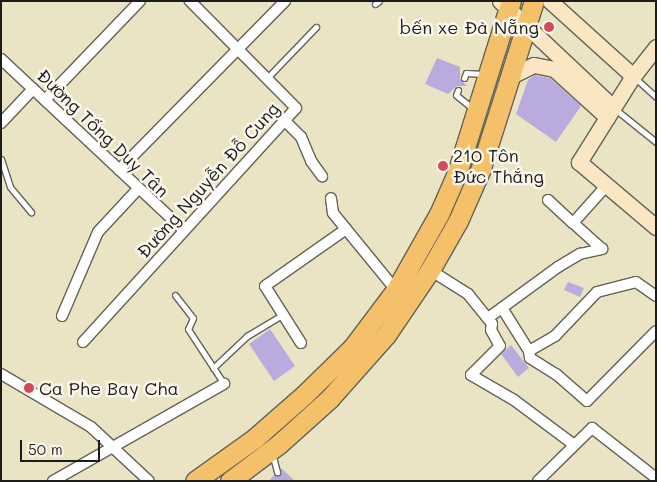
<!DOCTYPE html>
<meta charset="utf-8">
<style>
body{margin:0}
#map{position:relative;width:657px;height:482px;overflow:hidden;background:#ebe4c4;font-family:Mali,sans-serif}
div>[style]{position:absolute}
.building>*{inset:0;background:#b9abde}
.roads{filter:drop-shadow(1px 0 #646257) drop-shadow(-1px 0 #646257) drop-shadow(0 1px #646257) drop-shadow(0 -1px #646257)}
.lane>*{height:5px;margin:-2.5px;padding:0 2.5px;transform-origin:2.5px;border-radius:2.5px;background:#fff}
.street>*{height:10px;margin:-5px;padding:0 5px;transform-origin:5px;border-radius:5px;background:#fff}
.secondary>*{height:15px;margin:-7.5px;padding:0 7.5px;transform-origin:7.5px;border-radius:7.5px;background:#fbe6c3}
.highway>*{height:19px;margin:-9.5px;padding:0 9.5px;transform-origin:9.5px;border-radius:9.5px;background:#f4c16a}
.dots>*{width:14px;height:14px;translate:-50% -50%;box-sizing:border-box;border:2px solid #fbf7ec;border-radius:50%}
span{translate:-50% -50%;white-space:nowrap;text-align:center;line-height:1.15;-webkit-text-stroke:5px #fbf7ec;paint-order:stroke}
.poi-label{font-size:18px;color:#1c1c1c}
.right{translate:-100% -50%;text-align:right}
.left{translate:0 -50%;text-align:left}
.street-label{font-size:18px;color:#1c1c1c}
.frame{position:absolute;inset:0;border:2px solid #1c1c1c;pointer-events:none}
.scale{position:absolute;left:20px;top:440px;width:80px;height:22px;box-sizing:border-box;border:2px solid #1c1c1c;border-top:0;padding-left:6px;font-size:15px;line-height:18px;white-space:nowrap;color:#1c1c1c;-webkit-text-stroke:4px #fbf7ec;paint-order:stroke}
</style>
<div id="map">
<div class="building">
<div style="clip-path:polygon(437px 58px,460px 67px,460px 79px,467px 86px,457px 86px,448px 94px,425px 84px)"></div>
<div style="clip-path:polygon(535px 75px,550px 78px,581px 106px,556px 142px,516px 114px,528px 80px)"></div>
<div style="clip-path:polygon(568px 282px,584px 288px,580px 297px,564px 290px)"></div>
<div style="clip-path:polygon(270px 329px,295px 366px,274px 381px,249px 344px)"></div>
<div style="clip-path:polygon(511px 345px,529px 368px,518px 377px,501px 354px)"></div>
<div style="clip-path:polygon(281px 468px,295px 481px,269px 481px,274px 475px,280px 475px)"></div>
</div>
<div class="roads">
<div class="lane">
<div style="left:375px;top:4px;width:5px;rotate:-37deg"></div>
<div style="left:634px;top:77px;width:30px;rotate:42deg"></div>
<div style="left:267px;top:78px;width:71px;rotate:-46.1deg"></div>
<div style="left:464px;top:78px;width:5px;rotate:-68deg"></div>
<div style="left:466px;top:73px;width:17px;rotate:3deg"></div>
<div style="left:458px;top:90px;width:5px;rotate:112deg"></div>
<div style="left:456px;top:95px;width:21px;rotate:39deg"></div>
<div style="left:615px;top:109px;width:53px;rotate:38.8deg"></div>
<div style="left:1px;top:159px;width:29px;rotate:72deg"></div>
<div style="left:10px;top:187px;width:33px;rotate:50deg"></div>
<div style="left:175px;top:295px;width:29px;rotate:52deg"></div>
<div style="left:193px;top:318px;width:12px;rotate:114deg"></div>
<div style="left:188px;top:329px;width:66px;rotate:56.8deg"></div>
<div style="left:213px;top:368px;width:47px;rotate:-43.3deg"></div>
<div style="left:247px;top:336px;width:41px;rotate:-31deg"></div>
<div style="left:272px;top:453px;width:20px;rotate:75deg"></div>
</div>
<div class="street">
<div style="left:1px;top:59px;width:250px;rotate:43.1deg"></div>
<div style="left:45px;top:100px;width:137px;rotate:-46.2deg"></div>
<div style="left:285px;top:121px;width:23px;rotate:45deg"></div>
<div style="left:301px;top:137px;width:26px;rotate:67deg"></div>
<div style="left:311px;top:161px;width:19px;rotate:54deg"></div>
<div style="left:1px;top:123px;width:47px;rotate:-46.7deg"></div>
<div style="left:119px;top:170px;width:237px;rotate:-45.5deg"></div>
<div style="left:548px;top:200px;width:34px;rotate:43deg"></div>
<div style="left:346px;top:229px;width:79px;rotate:50.7deg"></div>
<div style="left:602px;top:249px;width:39px;rotate:-138deg"></div>
<div style="left:573px;top:223px;width:51px;rotate:-48.2deg"></div>
<div style="left:430px;top:270px;width:45px;rotate:32.3deg"></div>
<div style="left:468px;top:294px;width:38px;rotate:51deg"></div>
<div style="left:492px;top:324px;width:6px;rotate:99deg"></div>
<div style="left:491px;top:330px;width:18px;rotate:61deg"></div>
<div style="left:500px;top:346px;width:41px;rotate:135deg"></div>
<div style="left:471px;top:375px;width:50px;rotate:30.2deg"></div>
<div style="left:514px;top:400px;width:74px;rotate:36.7deg"></div>
<div style="left:502px;top:308px;width:51px;rotate:57.9deg"></div>
<div style="left:529px;top:351px;width:30px;rotate:-30deg"></div>
<div style="left:555px;top:336px;width:61px;rotate:-46.3deg"></div>
<div style="left:597px;top:292px;width:40px;rotate:-14.4deg"></div>
<div style="left:636px;top:282px;width:24px;rotate:35deg"></div>
<div style="left:62px;top:316px;width:91px;rotate:-66.8deg"></div>
<div style="left:98px;top:232px;width:57px;rotate:-47.1deg"></div>
<div style="left:488px;top:318px;width:87px;rotate:-36.1deg"></div>
<div style="left:558px;top:267px;width:26px;rotate:-31deg"></div>
<div style="left:580px;top:254px;width:23px;rotate:-13deg"></div>
<div style="left:83px;top:342px;width:316px;rotate:-47.7deg"></div>
<div style="left:296px;top:108px;width:151px;rotate:-134.7deg"></div>
<div style="left:301px;top:343px;width:67px;rotate:-122.3deg"></div>
<div style="left:265px;top:286px;width:99px;rotate:-35.1deg"></div>
<div style="left:346px;top:229px;width:21px;rotate:-129deg"></div>
<div style="left:333px;top:213px;width:15px;rotate:-98deg"></div>
<div style="left:529px;top:351px;width:7px;rotate:82deg"></div>
<div style="left:530px;top:358px;width:31px;rotate:32deg"></div>
<div style="left:556px;top:374px;width:41px;rotate:41.1deg"></div>
<div style="left:587px;top:401px;width:98px;rotate:-45.4deg"></div>
<div style="left:1px;top:374px;width:104px;rotate:30.5deg"></div>
<div style="left:91px;top:427px;width:79px;rotate:43deg"></div>
<div style="left:53px;top:481px;width:197px;rotate:-29.6deg"></div>
<div style="left:538px;top:481px;width:76px;rotate:-44.5deg"></div>
<div style="left:592px;top:428px;width:81px;rotate:38deg"></div>
</div>
<div class="secondary">
<div style="left:500px;top:1px;width:155px;rotate:43.2deg"></div>
<div style="left:550px;top:1px;width:112px;rotate:42.1deg"></div>
<div style="left:656px;top:47px;width:37px;rotate:128deg"></div>
<div style="left:633px;top:76px;width:102px;rotate:122.1deg"></div>
<div style="left:579px;top:162px;width:101px;rotate:40.2deg"></div>
<div style="left:511px;top:76px;width:25px;rotate:-26deg"></div>
<div style="left:534px;top:65px;width:20px;rotate:11deg"></div>
<div style="left:554px;top:69px;width:72px;rotate:42.2deg"></div>
</div>
<div class="highway">
<div style="left:195px;top:481px;width:74px;rotate:-35.6deg"></div>
<div style="left:255px;top:438px;width:65px;rotate:-41.3deg"></div>
<div style="left:304px;top:395px;width:69px;rotate:-44.4deg"></div>
<div style="left:353px;top:347px;width:71px;rotate:-53deg"></div>
<div style="left:396px;top:290px;width:87px;rotate:-60.5deg"></div>
<div style="left:439px;top:214px;width:45px;rotate:-66.3deg"></div>
<div style="left:457px;top:173px;width:180px;rotate:-72.6deg"></div>
<div style="left:230px;top:481px;width:61px;rotate:-37.1deg"></div>
<div style="left:279px;top:444px;width:69px;rotate:-42deg"></div>
<div style="left:330px;top:398px;width:84px;rotate:-48.4deg"></div>
<div style="left:386px;top:335px;width:78px;rotate:-55.9deg"></div>
<div style="left:430px;top:270px;width:56px;rotate:-60.3deg"></div>
<div style="left:458px;top:221px;width:55px;rotate:-66.3deg"></div>
<div style="left:480px;top:171px;width:178px;rotate:-72.4deg"></div>
</div>
</div>
<div class="dots">
<div style="left:549px;top:27px;background:#d1495b"></div>
<div style="left:443px;top:166px;background:#d1495b"></div>
<div style="left:29px;top:388px;background:#d1495b"></div>
</div>
<div class="poi-label">
<span class="right" style="left:539px;top:27px">bến xe Đà Nẵng</span>
<span class="left" style="left:453px;top:166px">210 Tôn<br>Đức Thắng</span>
<span class="left" style="left:39px;top:388px">Ca Phe Bay Cha</span>
</div>
<div class="street-label">
<span style="left:103px;top:133px;rotate:44deg">Đường Tống Duy Tân</span>
<span style="left:208px;top:180px;rotate:-48deg">Đường Nguyễn Đỗ Cung</span>
</div>
<div class="frame"></div>
<div class="scale">50 m</div>
</div>
